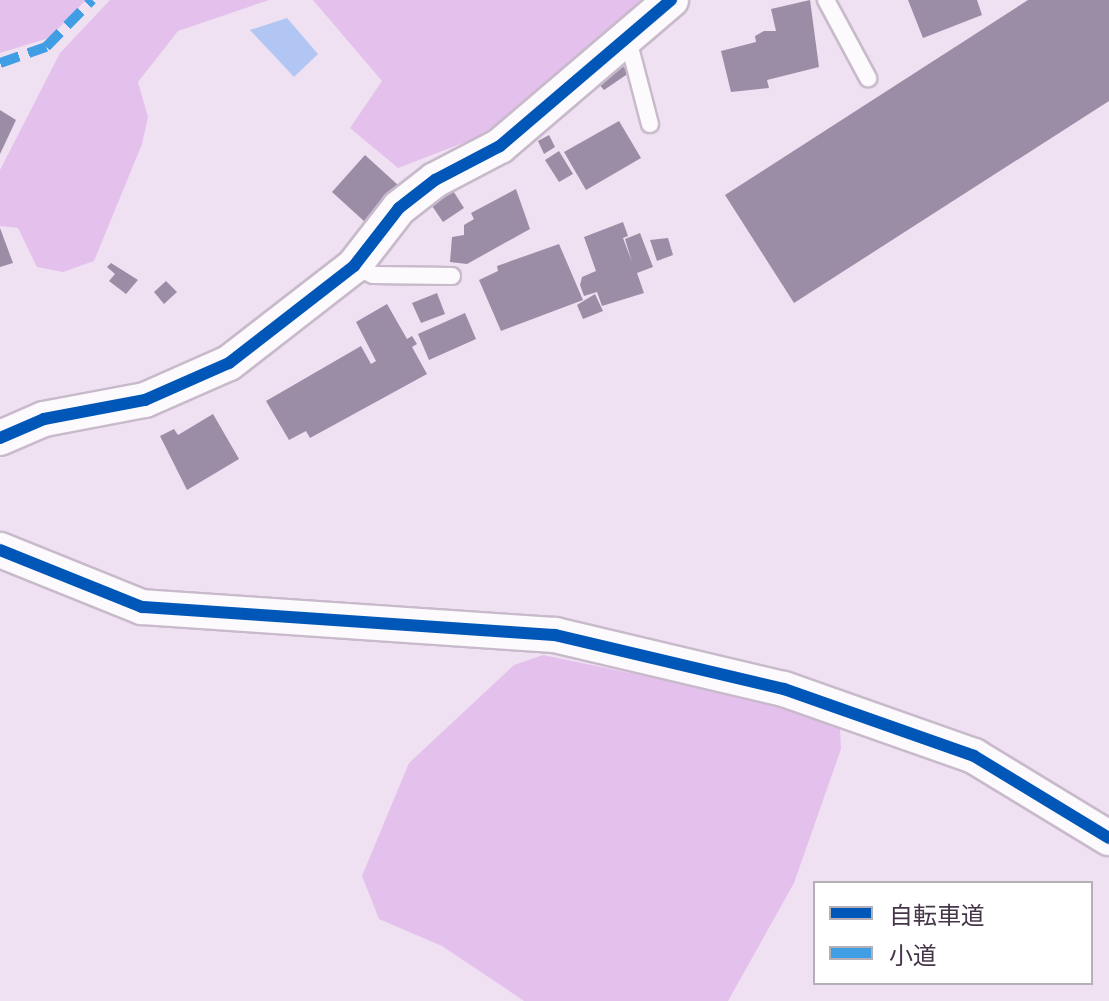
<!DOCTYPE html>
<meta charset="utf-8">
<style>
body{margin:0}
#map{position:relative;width:1109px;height:1001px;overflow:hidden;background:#efe1f2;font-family:"Fira Sans","Noto Sans JP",sans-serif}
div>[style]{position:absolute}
.green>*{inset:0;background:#e4c1ec}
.water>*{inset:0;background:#b2c6f3}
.building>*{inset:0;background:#9b8da6}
.roads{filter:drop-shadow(2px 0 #c8bacb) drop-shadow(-2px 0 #c8bacb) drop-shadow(0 2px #c8bacb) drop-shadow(0 -2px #c8bacb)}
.lane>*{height:16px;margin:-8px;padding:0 8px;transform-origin:8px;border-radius:8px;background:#fdfafd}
.street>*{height:34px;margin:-17px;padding:0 17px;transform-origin:17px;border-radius:17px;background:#fdfafd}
.quiet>*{height:10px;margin-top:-5px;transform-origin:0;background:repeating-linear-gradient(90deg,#409ee4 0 20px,transparent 0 30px)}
.cycleway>*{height:12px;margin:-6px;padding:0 6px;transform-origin:6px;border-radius:6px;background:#0057b8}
span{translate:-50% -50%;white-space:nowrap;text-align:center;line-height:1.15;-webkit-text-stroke:8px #fff;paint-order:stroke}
.legend{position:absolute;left:813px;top:881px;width:280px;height:104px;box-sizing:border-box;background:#fff;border:2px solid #b5afb7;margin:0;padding:10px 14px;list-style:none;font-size:24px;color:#46364a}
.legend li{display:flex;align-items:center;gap:16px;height:40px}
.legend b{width:40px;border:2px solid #b5afb7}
</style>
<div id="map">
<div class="green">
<div style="clip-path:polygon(0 0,86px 0,49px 38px,0 53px)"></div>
<div style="clip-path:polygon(110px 0,269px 0,178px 31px,138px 82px,148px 117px,142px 144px,94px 261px,63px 272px,37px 267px,18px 228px,0 226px,0 170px,60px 53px)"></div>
<div style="clip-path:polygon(313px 0,649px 0,575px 57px,497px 130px,398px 168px,350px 128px,382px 81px)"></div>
<div style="clip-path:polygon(543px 655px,766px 701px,840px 729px,841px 749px,794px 883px,728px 1001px,524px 1001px,442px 946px,379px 919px,362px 876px,409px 763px,514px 665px)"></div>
</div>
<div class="water">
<div style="clip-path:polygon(287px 18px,318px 54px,294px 77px,250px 30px)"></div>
</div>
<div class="building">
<div style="clip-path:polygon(810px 0,819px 67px,767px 80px,769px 88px,731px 92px,721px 51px,756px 42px,755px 36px,764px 31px,776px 31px,771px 9px)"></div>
<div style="clip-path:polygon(908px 0,977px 0,982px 15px,923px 38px)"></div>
<div style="clip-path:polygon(1028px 0,1109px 0,1109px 101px,794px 303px,725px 195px)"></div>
<div style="clip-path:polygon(619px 62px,629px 73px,604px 90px,598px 83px)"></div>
<div style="clip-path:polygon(0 110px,16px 120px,0 154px)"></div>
<div style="clip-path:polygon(619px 121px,641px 158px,586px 190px,564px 152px)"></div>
<div style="clip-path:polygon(549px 135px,555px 147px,544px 154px,538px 141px)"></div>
<div style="clip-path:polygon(559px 151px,573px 174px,559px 182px,545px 160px)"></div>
<div style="clip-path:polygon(365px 155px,398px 185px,365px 222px,332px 192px)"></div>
<div style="clip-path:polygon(452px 189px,464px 208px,443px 222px,430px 203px)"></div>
<div style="clip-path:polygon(516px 189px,530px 229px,467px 264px,450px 262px,452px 237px,464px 235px,464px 225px,474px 219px,471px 213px)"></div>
<div style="clip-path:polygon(623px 222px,628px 236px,623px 238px,632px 262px,625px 239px,640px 233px,653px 267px,637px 273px,644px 293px,602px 306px,597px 292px,584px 296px,580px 285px,582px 277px,596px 271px,584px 237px)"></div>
<div style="clip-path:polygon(0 228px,13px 263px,0 267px)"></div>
<div style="clip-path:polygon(668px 238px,673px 255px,657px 261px,650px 240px)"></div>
<div style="clip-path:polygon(559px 244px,583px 300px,501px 331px,479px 280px,498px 271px,497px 266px)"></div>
<div style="clip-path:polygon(111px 263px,138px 280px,126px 294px,109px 281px,115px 274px,107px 267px)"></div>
<div style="clip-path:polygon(166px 281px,177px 292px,164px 304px,154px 292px)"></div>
<div style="clip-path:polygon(437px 293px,445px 314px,421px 323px,412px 303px)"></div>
<div style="clip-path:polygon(595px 294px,603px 311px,583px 319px,577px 305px)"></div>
<div style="clip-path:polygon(387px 304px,407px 339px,412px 336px,417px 344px,412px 347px,427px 374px,310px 438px,306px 431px,289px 440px,266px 401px,361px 346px,371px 364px,376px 361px,356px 322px)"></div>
<div style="clip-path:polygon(465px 313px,476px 339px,429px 360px,418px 334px)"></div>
<div style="clip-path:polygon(213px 414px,239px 459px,187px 490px,160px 436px,174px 429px,178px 435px)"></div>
</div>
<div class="roads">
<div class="lane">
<div style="left:826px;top:0;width:89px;rotate:61.7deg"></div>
<div style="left:627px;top:36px;width:91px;rotate:75.4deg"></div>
<div style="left:354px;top:266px;width:21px;rotate:25deg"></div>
<div style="left:373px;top:275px;width:79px;rotate:0.7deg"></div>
</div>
<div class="street">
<div style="left:0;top:438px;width:48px;rotate:-23.4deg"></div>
<div style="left:44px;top:419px;width:103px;rotate:-10.7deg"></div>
<div style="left:145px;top:400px;width:92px;rotate:-23.8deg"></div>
<div style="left:229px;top:363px;width:158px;rotate:-37.8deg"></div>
<div style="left:354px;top:266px;width:73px;rotate:-52.2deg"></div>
<div style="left:399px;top:208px;width:46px;rotate:-37.9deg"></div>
<div style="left:435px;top:180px;width:73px;rotate:-27.6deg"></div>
<div style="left:500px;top:146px;width:225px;rotate:-40.5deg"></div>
<div style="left:0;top:550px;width:153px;rotate:21.9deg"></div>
<div style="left:142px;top:607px;width:414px;rotate:3.9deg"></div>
<div style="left:555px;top:635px;width:235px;rotate:13.3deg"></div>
<div style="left:784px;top:689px;width:201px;rotate:19.4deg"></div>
<div style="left:974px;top:756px;width:158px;rotate:31.3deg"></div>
</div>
</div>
<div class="quiet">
<div style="left:0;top:63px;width:49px;rotate:-19.2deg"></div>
<div style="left:46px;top:47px;width:66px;rotate:-45.6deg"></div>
</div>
<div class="cycleway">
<div style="left:0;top:438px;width:48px;rotate:-23.4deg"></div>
<div style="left:44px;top:419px;width:103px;rotate:-10.7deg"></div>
<div style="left:145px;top:400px;width:92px;rotate:-23.8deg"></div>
<div style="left:229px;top:363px;width:158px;rotate:-37.8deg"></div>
<div style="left:354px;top:266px;width:73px;rotate:-52.2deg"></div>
<div style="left:399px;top:208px;width:46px;rotate:-37.9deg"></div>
<div style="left:435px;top:180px;width:73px;rotate:-27.6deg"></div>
<div style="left:500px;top:146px;width:225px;rotate:-40.5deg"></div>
<div style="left:0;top:550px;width:153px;rotate:21.9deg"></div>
<div style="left:142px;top:607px;width:414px;rotate:3.9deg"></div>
<div style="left:555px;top:635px;width:235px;rotate:13.3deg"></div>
<div style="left:784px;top:689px;width:201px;rotate:19.4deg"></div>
<div style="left:974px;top:756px;width:158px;rotate:31.3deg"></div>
</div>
<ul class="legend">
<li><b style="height:10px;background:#0057b8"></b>自転車道</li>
<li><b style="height:10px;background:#409ee4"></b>小道</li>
</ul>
</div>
